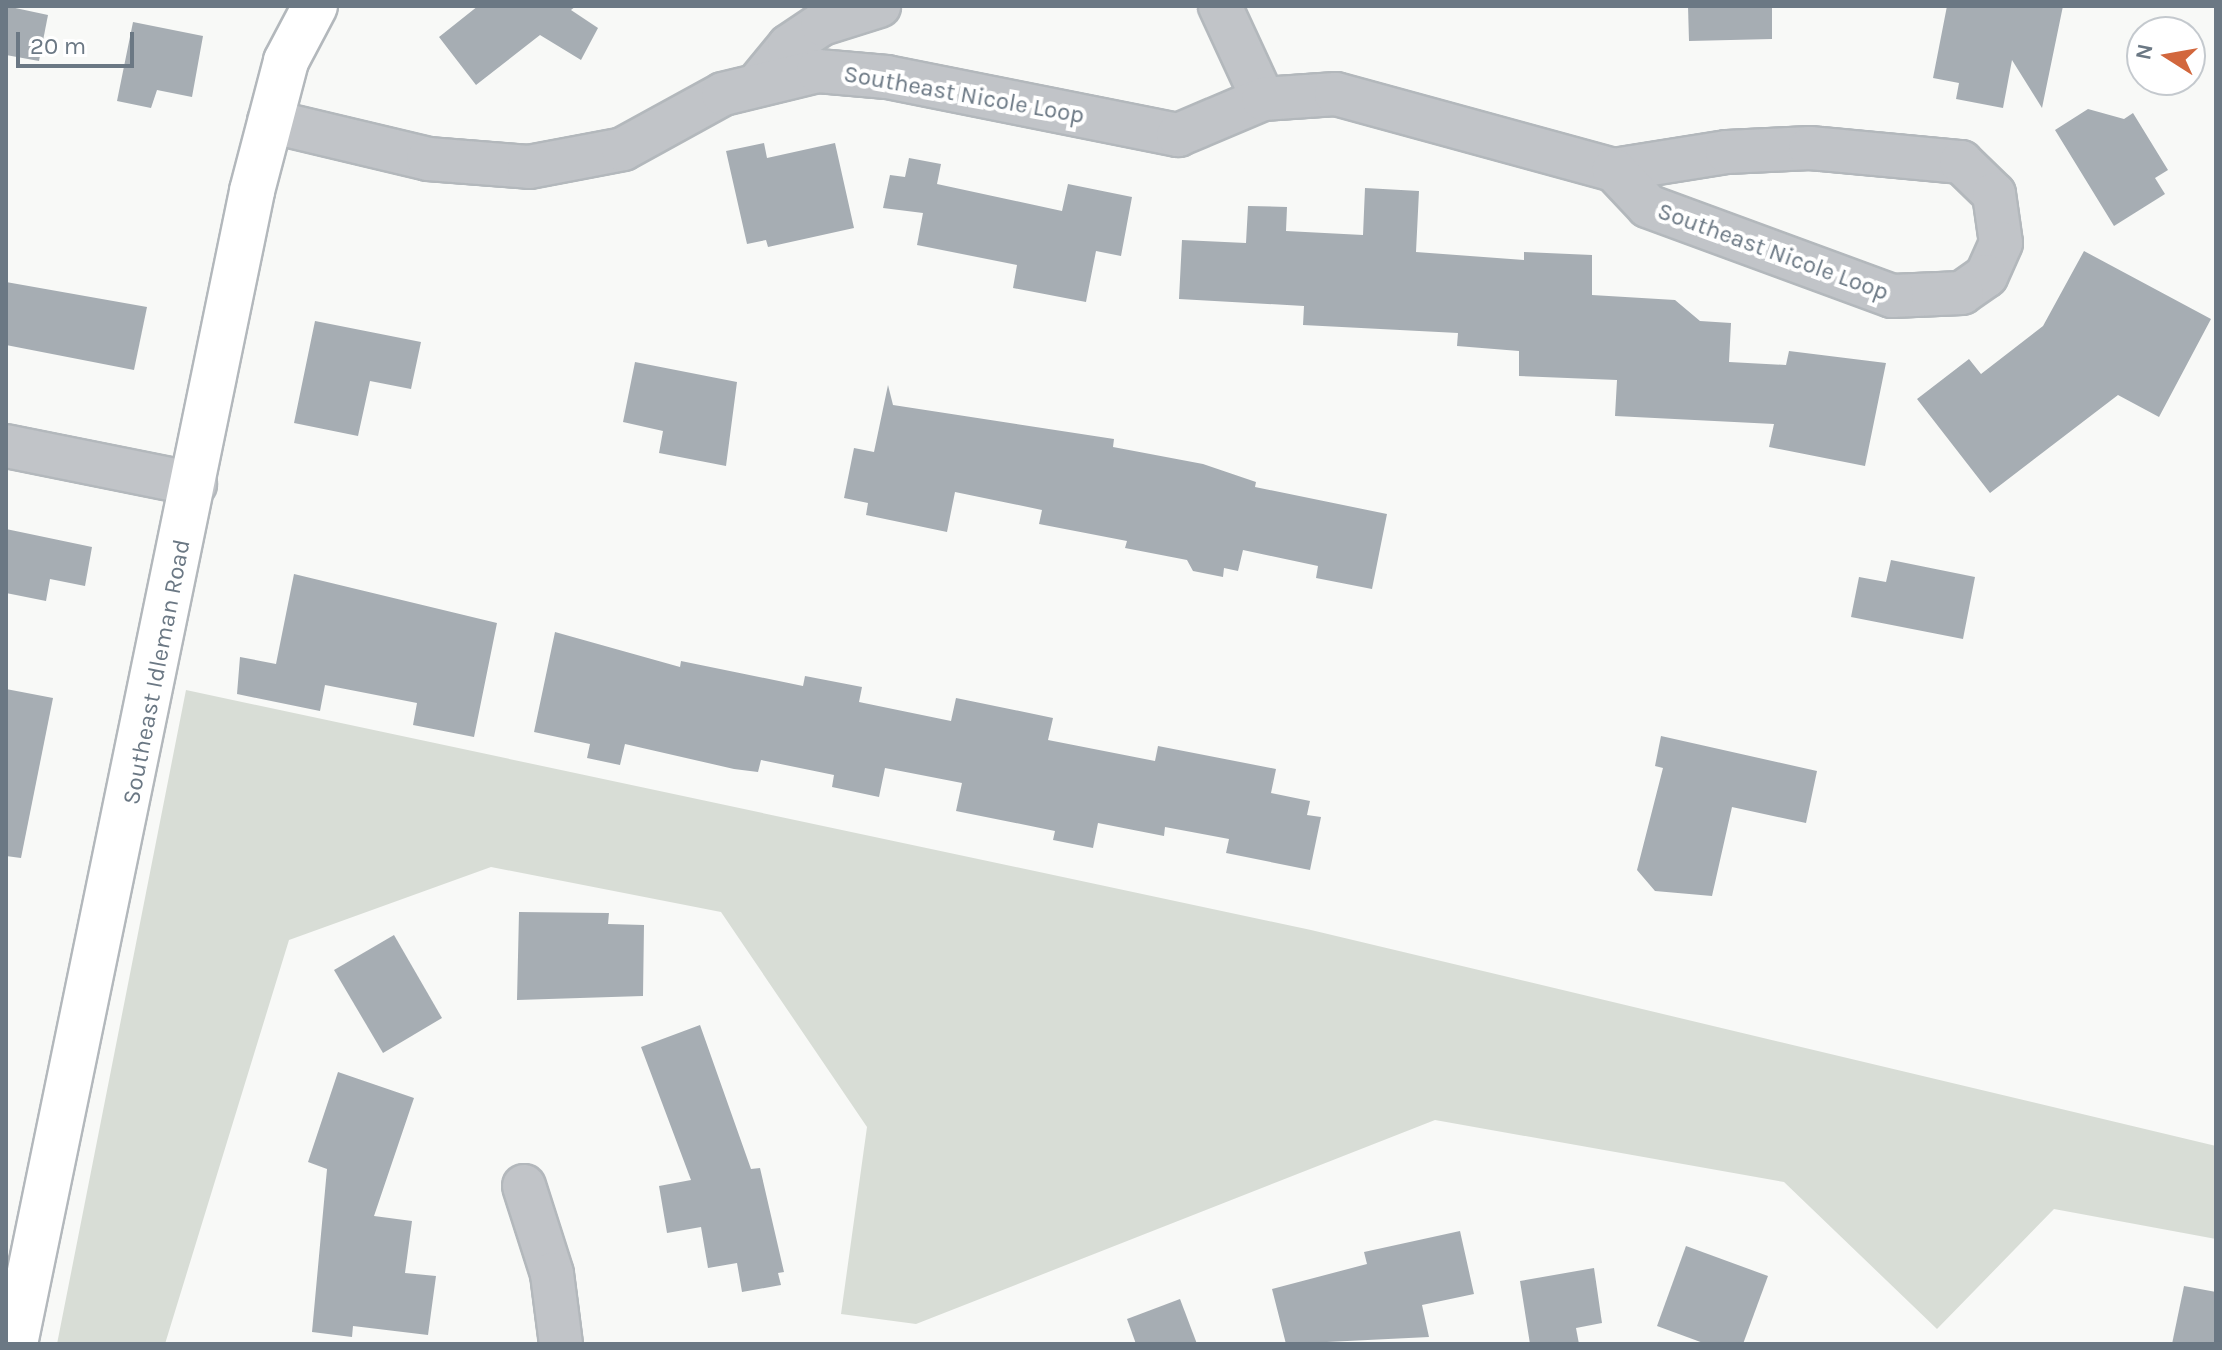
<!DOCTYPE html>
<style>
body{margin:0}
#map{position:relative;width:2222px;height:1350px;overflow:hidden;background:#f8f9f7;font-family:Karla,sans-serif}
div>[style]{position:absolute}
.green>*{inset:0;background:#d8ddd6}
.building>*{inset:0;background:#a6adb3}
.roads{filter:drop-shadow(2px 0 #b3b8bc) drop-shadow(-2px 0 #b3b8bc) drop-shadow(0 2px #b3b8bc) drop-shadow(0 -2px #b3b8bc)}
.street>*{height:42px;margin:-21px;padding:0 21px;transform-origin:21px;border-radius:21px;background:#c1c4c8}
.secondary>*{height:44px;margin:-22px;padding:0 22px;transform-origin:22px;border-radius:22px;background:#fff}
span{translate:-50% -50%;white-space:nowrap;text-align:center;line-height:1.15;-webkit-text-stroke:8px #fff;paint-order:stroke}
.street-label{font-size:24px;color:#6b7884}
.frame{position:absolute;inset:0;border:8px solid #6b7884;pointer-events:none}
.north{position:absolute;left:2126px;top:16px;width:80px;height:80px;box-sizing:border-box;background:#fff;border:2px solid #c4c9ce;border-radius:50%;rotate:281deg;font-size:22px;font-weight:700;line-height:32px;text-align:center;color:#6b7884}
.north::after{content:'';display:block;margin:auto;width:28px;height:36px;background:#d2673d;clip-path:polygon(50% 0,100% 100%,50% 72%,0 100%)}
.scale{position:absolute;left:16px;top:32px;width:118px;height:36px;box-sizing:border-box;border:4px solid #6b7884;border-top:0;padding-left:10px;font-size:24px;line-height:28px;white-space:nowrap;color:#6b7884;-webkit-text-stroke:6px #fff;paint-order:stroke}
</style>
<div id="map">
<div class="green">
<div style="clip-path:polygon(186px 690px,1311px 930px,2216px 1146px,2216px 1239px,2054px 1209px,1937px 1329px,1784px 1182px,1435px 1120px,916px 1324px,841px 1314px,867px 1127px,721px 912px,491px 867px,289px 940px,165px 1344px,57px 1344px)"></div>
</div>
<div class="building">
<div style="clip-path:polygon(6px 6px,48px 15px,39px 61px,6px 55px)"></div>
<div style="clip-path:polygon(478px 6px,576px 6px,571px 10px,598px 28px,581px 60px,540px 35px,476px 85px,439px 37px)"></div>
<div style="clip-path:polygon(1688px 6px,1772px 6px,1772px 39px,1689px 41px)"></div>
<div style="clip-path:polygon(1947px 6px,2063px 6px,2042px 108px,2012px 60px,2003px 108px,1956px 99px,1959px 83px,1933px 78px)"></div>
<div style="clip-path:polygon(133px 22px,203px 36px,192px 97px,157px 90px,151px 108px,117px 101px)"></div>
<div style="clip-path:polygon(2088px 109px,2124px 119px,2133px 113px,2168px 170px,2155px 178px,2165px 194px,2114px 226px,2055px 130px)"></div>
<div style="clip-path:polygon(764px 143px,767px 158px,835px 143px,854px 228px,768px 247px,766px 240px,747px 244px,726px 151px)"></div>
<div style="clip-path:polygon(909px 158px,941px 164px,937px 184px,1062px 211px,1068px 184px,1132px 197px,1121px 256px,1096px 251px,1086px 302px,1013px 288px,1017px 265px,917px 245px,923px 213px,883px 208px,890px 175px,905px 177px)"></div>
<div style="clip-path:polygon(1365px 188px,1419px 191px,1416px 252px,1524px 260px,1524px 252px,1592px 255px,1592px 295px,1675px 300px,1700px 321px,1731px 323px,1729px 362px,1786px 365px,1789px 351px,1886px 363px,1865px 466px,1769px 447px,1774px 424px,1615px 416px,1617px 380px,1519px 376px,1519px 351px,1457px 346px,1458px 333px,1303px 325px,1304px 306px,1179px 299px,1182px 240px,1246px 243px,1248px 206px,1287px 207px,1286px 231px,1363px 235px)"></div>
<div style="clip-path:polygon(2084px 251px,2211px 319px,2159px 417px,2118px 395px,1990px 493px,1917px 399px,1969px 359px,1981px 374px,2043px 326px)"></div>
<div style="clip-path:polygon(6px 282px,147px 307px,134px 370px,6px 345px)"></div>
<div style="clip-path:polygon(315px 321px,421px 342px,411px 389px,370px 381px,358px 436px,294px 423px)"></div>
<div style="clip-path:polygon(635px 362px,737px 382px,726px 466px,659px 453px,663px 431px,623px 422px)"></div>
<div style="clip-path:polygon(888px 385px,893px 405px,1114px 439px,1113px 447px,1203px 464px,1256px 482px,1255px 487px,1387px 514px,1372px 589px,1316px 578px,1318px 566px,1243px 550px,1238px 571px,1224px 568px,1223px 577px,1193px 571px,1187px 560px,1125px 548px,1127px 541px,1039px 524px,1042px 510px,955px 492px,947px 532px,866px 515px,868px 503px,844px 498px,854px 448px,874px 452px)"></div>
<div style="clip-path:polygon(6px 529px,92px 547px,85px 586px,50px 579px,46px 601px,6px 593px)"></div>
<div style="clip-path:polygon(1891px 560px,1975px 577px,1963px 639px,1851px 617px,1859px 577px,1886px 582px)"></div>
<div style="clip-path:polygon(294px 574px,497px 623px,474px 737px,413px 725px,417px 703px,325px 685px,320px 711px,237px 694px,240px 657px,276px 664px)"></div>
<div style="clip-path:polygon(555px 632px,680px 667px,681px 661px,803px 686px,805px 676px,862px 687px,859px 702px,951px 721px,956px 698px,1053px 718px,1048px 740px,1155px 761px,1158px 746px,1276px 769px,1271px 793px,1310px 801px,1307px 815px,1321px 817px,1310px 870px,1226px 853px,1229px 839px,1165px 827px,1164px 836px,1098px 823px,1093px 848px,1053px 840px,1055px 831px,956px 811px,962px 783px,885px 768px,879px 797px,832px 787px,834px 775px,761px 760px,758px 772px,734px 769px,625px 744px,620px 765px,587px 758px,590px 744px,534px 732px)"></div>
<div style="clip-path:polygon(6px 689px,53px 698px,21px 858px,6px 856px)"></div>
<div style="clip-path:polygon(1661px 736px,1817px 771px,1806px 823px,1732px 807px,1712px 896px,1655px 891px,1637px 870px,1663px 768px,1655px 766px)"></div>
<div style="clip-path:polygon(519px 912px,609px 913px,608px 924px,644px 925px,643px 996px,517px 1000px)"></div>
<div style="clip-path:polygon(394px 935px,442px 1018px,383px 1053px,334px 970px)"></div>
<div style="clip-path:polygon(700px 1025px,751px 1169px,760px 1168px,784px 1272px,778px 1273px,781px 1285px,742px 1292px,737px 1263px,708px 1268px,701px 1227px,667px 1233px,659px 1186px,691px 1180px,641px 1047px)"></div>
<div style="clip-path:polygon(338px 1072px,414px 1098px,374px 1216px,412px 1221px,405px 1273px,436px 1276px,428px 1335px,353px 1326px,352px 1337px,312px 1332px,327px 1169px,308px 1162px)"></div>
<div style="clip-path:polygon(1460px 1231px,1474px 1294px,1422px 1305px,1429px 1337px,1286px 1344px,1272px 1289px,1367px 1264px,1364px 1252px)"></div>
<div style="clip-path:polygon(1686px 1246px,1768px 1276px,1743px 1344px,1706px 1344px,1657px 1326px)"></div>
<div style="clip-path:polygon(1594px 1268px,1602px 1323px,1576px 1328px,1579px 1344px,1530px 1344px,1520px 1281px)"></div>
<div style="clip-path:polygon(2184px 1286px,2216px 1292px,2216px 1344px,2172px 1344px)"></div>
<div style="clip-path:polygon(1180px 1299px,1197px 1344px,1136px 1344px,1127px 1319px)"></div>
</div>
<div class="roads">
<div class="street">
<div style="left:1220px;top:6px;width:102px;rotate:65.2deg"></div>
<div style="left:761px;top:80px;width:44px;rotate:-50.5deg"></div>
<div style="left:789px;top:46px;width:40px;rotate:-34deg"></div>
<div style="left:822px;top:24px;width:60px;rotate:-17.5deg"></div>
<div style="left:269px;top:121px;width:163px;rotate:13.4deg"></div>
<div style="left:428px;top:159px;width:101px;rotate:4.5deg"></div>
<div style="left:529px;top:167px;width:96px;rotate:-10.8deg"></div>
<div style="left:623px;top:149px;width:114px;rotate:-28.8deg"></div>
<div style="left:723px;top:94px;width:98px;rotate:-13.6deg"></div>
<div style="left:818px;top:71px;width:69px;rotate:5deg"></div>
<div style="left:887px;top:77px;width:297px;rotate:11.3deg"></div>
<div style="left:1178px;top:135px;width:92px;rotate:-23deg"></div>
<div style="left:1263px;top:99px;width:73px;rotate:-3.9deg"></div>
<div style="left:1336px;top:94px;width:288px;rotate:15.3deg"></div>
<div style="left:1614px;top:170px;width:114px;rotate:-9.1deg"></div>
<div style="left:1727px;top:152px;width:83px;rotate:-2.8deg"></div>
<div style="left:1810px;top:148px;width:152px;rotate:5.3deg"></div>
<div style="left:1961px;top:162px;width:46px;rotate:44.1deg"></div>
<div style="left:1994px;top:194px;width:49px;rotate:81.9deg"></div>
<div style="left:2001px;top:243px;width:36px;rotate:114deg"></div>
<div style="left:1986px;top:276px;width:29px;rotate:145deg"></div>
<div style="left:1962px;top:293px;width:70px;rotate:177.5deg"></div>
<div style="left:1892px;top:296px;width:260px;rotate:-159.8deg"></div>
<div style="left:1648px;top:206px;width:50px;rotate:-133.4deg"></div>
<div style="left:6px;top:446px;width:193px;rotate:11.4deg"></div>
<div style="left:524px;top:1186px;width:92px;rotate:72.3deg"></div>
<div style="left:552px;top:1274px;width:71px;rotate:82.7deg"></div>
</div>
<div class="secondary">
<div style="left:15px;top:1344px;width:1177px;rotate:-78.38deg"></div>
<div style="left:252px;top:191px;width:134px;rotate:-75.3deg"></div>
<div style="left:286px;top:61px;width:62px;rotate:-62.2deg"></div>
</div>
</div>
<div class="street-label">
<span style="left:964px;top:95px;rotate:10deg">Southeast Nicole Loop</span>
<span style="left:1773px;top:252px;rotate:20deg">Southeast Nicole Loop</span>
<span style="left:157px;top:672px;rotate:-79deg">Southeast Idleman Road</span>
</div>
<div class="frame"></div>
<div class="north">N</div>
<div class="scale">20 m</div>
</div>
